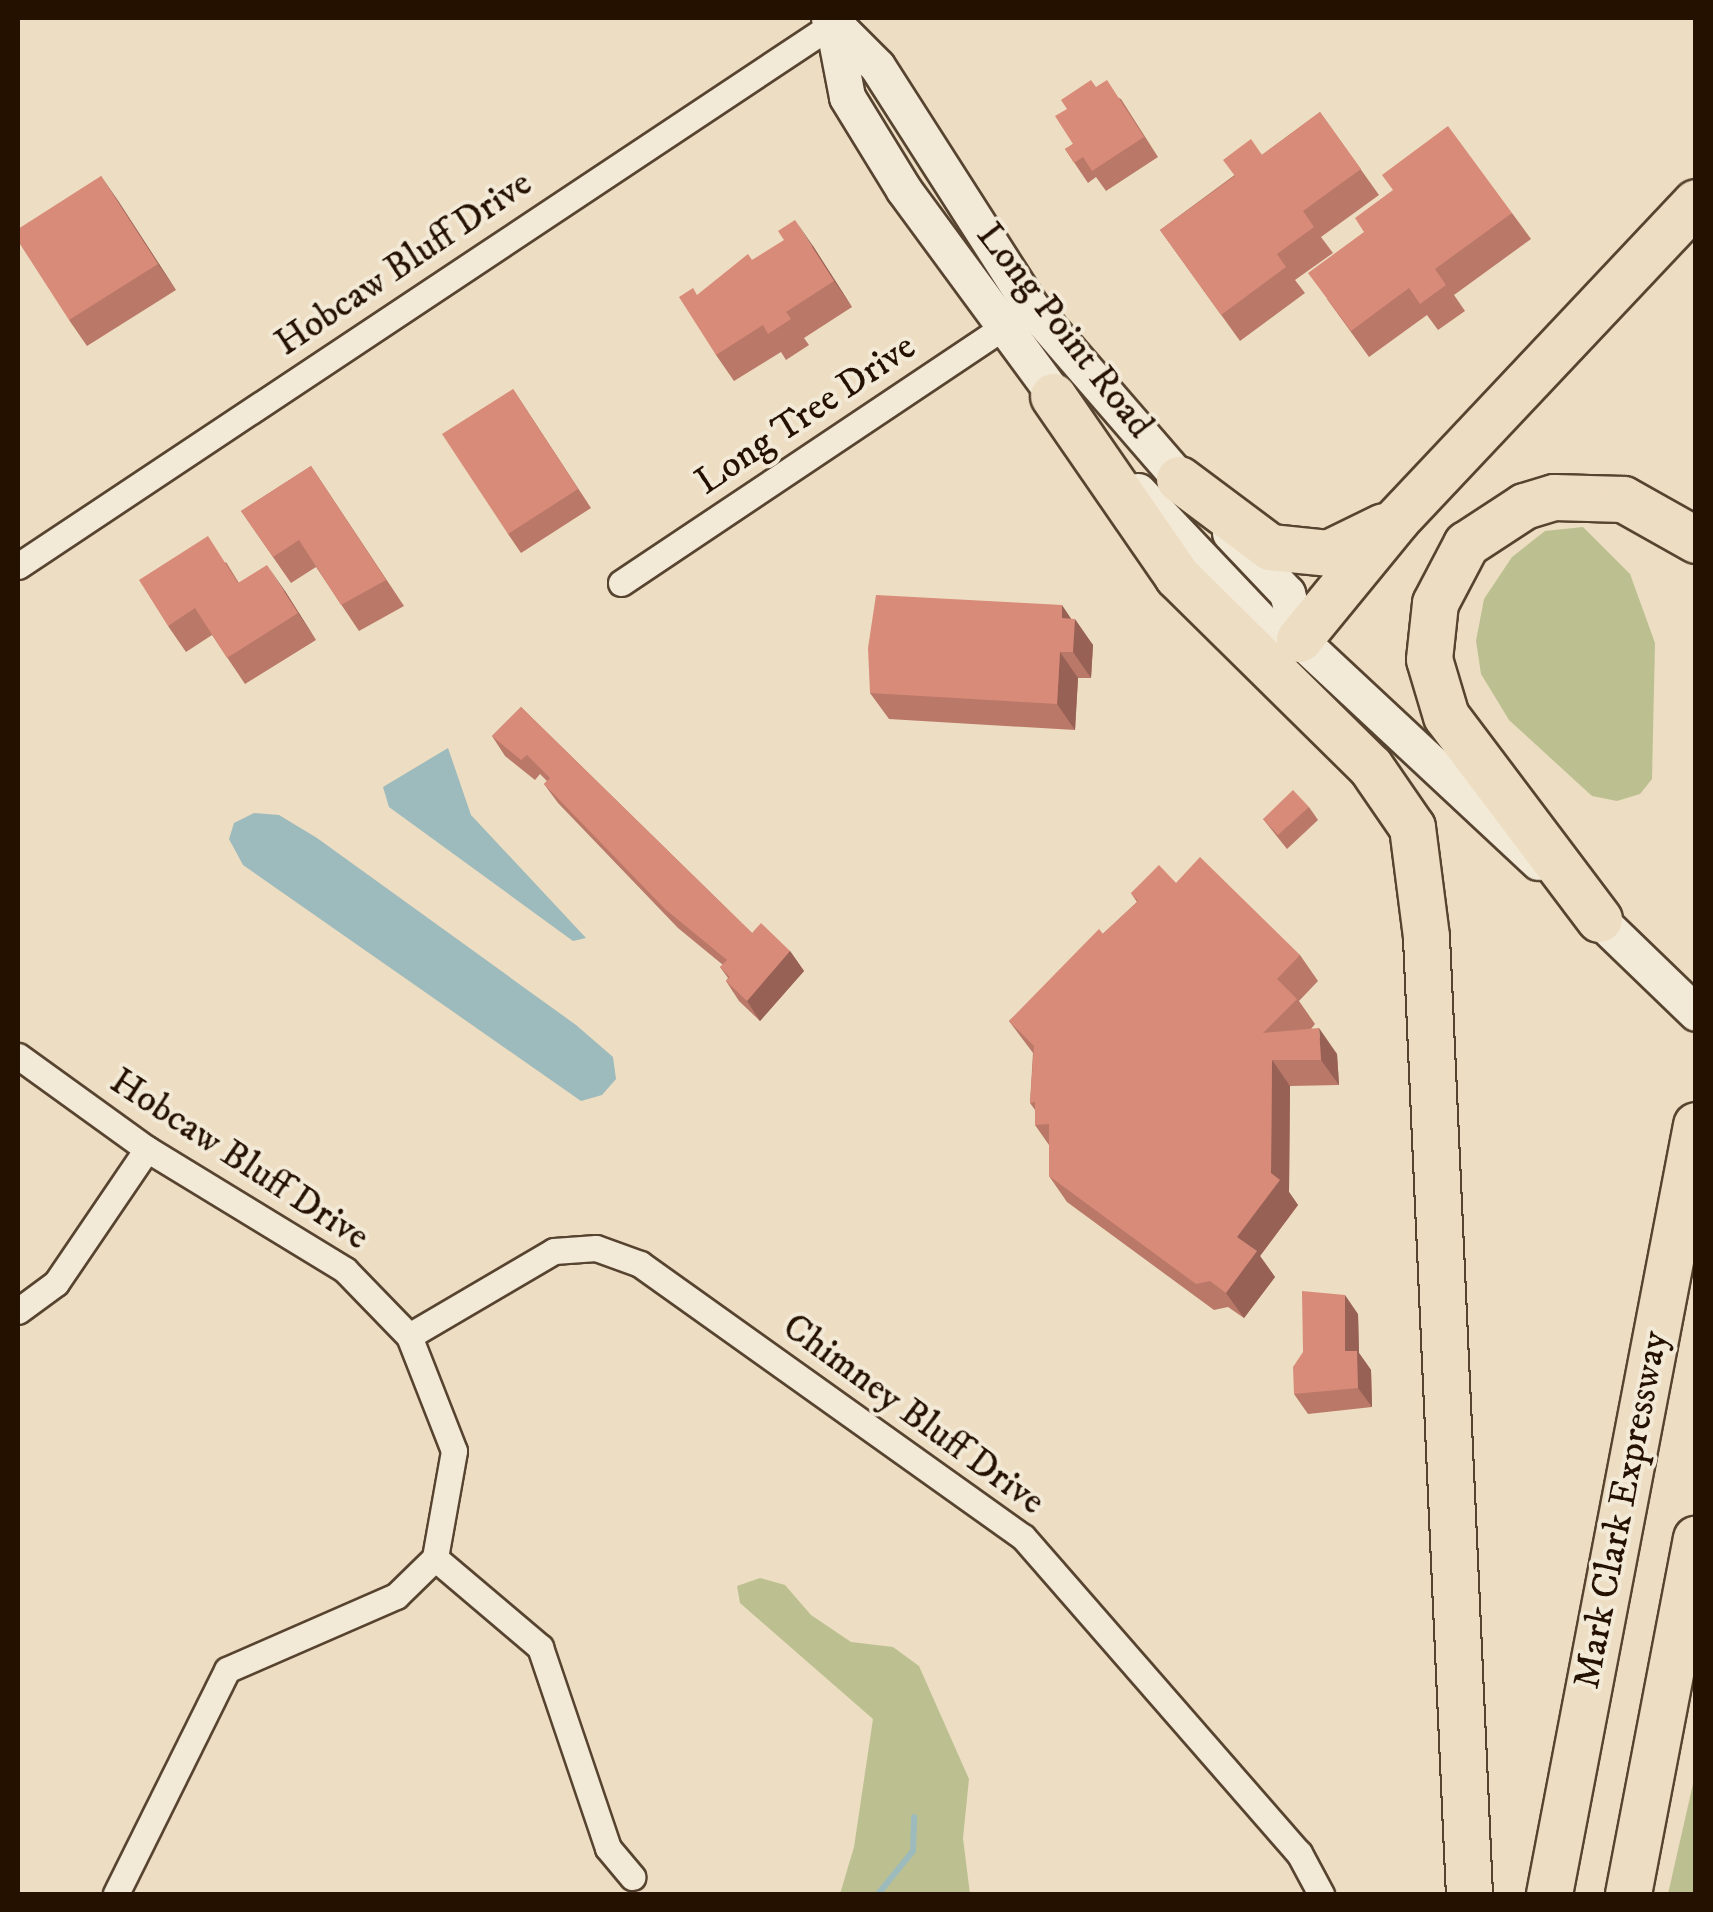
<!DOCTYPE html>
<style>
body{margin:0}
#map{position:relative;width:1713px;height:1912px;overflow:hidden;background:#edddc2;font-family:"IM FELL DW Pica",serif}
div>[style]{position:absolute}
.green>*{inset:0;background:#bcc091}
.water>*{inset:0;background:#9dbabc}
.stream>*{height:6px;margin:-3px;padding:0 3px;transform-origin:3px;border-radius:3px;background:#9dbabc}
.roads{filter:drop-shadow(2px 0 #574430) drop-shadow(-2px 0 #574430) drop-shadow(0 2px #574430) drop-shadow(0 -2px #574430)}
.minor>*{height:25px;margin:-12.5px;padding:0 12.5px;transform-origin:12.5px;border-radius:12.5px;background:#f3e9d7}
.secondary>*{height:35px;margin:-17.5px;padding:0 17.5px;transform-origin:17.5px;border-radius:17.5px;background:#f3e9d7}
.motorway>*{height:45px;margin:-22.5px;padding:0 22.5px;transform-origin:22.5px;border-radius:22.5px;background:#edddc2}
.wall>*{inset:0;background:#ba7868}
.shaded-wall>*{inset:0;background:#976155}
.building>*{inset:0;background:#d88b79}
span{translate:-50% -50%;white-space:nowrap;text-align:center;line-height:1.15;-webkit-text-stroke:8px #f3e9d7;paint-order:stroke}
.street-label{font-size:38px;color:#251100}
.frame{position:absolute;inset:0;border:20px solid #251100;pointer-events:none}
</style>
<div id="map">
<div class="green">
<div style="clip-path:polygon(1583px 527px,1630px 574px,1655px 643px,1652px 779px,1640px 794px,1617px 801px,1592px 796px,1509px 720px,1481px 674px,1476px 641px,1484px 599px,1512px 557px,1545px 531px)"></div>
<div style="clip-path:polygon(760px 1578px,785px 1585px,811px 1615px,851px 1642px,893px 1647px,919px 1666px,969px 1779px,963px 1838px,970px 1894px,840px 1894px,854px 1847px,873px 1719px,740px 1603px,737px 1586px)"></div>
<div style="clip-path:polygon(1695px 1775px,1695px 1894px,1668px 1894px)"></div>
</div>
<div class="water">
<div style="clip-path:polygon(448px 748px,471px 815px,586px 938px,573px 941px,389px 807px,383px 787px)"></div>
<div style="clip-path:polygon(254px 813px,279px 815px,317px 838px,576px 1025px,613px 1057px,616px 1079px,602px 1095px,581px 1101px,243px 865px,229px 839px,234px 823px)"></div>
</div>
<div class="stream">
<div style="left:878px;top:1894px;width:55px;rotate:-50.9deg"></div>
<div style="left:913px;top:1851px;width:34px;rotate:-88deg"></div>
</div>
<div class="roads">
<div class="minor">
<div style="left:18px;top:566px;width:979px;rotate:-33.63deg"></div>
<div style="left:621px;top:583px;width:474px;rotate:-33.8deg"></div>
<div style="left:18px;top:1056px;width:159px;rotate:35.8deg"></div>
<div style="left:147px;top:1149px;width:232px;rotate:31.4deg"></div>
<div style="left:345px;top:1270px;width:92px;rotate:45.9deg"></div>
<div style="left:409px;top:1336px;width:123px;rotate:68.6deg"></div>
<div style="left:454px;top:1451px;width:109px;rotate:100.1deg"></div>
<div style="left:435px;top:1558px;width:54px;rotate:135.7deg"></div>
<div style="left:396px;top:1596px;width:184px;rotate:156.4deg"></div>
<div style="left:227px;top:1670px;width:250px;rotate:116.4deg"></div>
<div style="left:18px;top:1311px;width:47px;rotate:-36.4deg"></div>
<div style="left:56px;top:1283px;width:162px;rotate:-55.8deg"></div>
<div style="left:409px;top:1336px;width:168px;rotate:-30.4deg"></div>
<div style="left:554px;top:1251px;width:42px;rotate:-4.1deg"></div>
<div style="left:596px;top:1248px;width:47px;rotate:20deg"></div>
<div style="left:640px;top:1264px;width:470px;rotate:35.5deg"></div>
<div style="left:1023px;top:1537px;width:420px;rotate:48.9deg"></div>
<div style="left:1299px;top:1853px;width:47px;rotate:61.8deg"></div>
<div style="left:435px;top:1558px;width:138px;rotate:40.3deg"></div>
<div style="left:540px;top:1647px;width:212px;rotate:71.3deg"></div>
<div style="left:608px;top:1848px;width:38px;rotate:50deg"></div>
</div>
<div class="secondary">
<div style="left:829px;top:18px;width:68px;rotate:45deg"></div>
<div style="left:877px;top:66px;width:286px;rotate:57.4deg"></div>
<div style="left:1031px;top:307px;width:249px;rotate:49.1deg"></div>
<div style="left:833px;top:24px;width:74px;rotate:79.1deg"></div>
<div style="left:847px;top:97px;width:109px;rotate:58.5deg"></div>
<div style="left:904px;top:190px;width:280px;rotate:53.7deg"></div>
<div style="left:1138px;top:491px;width:185px;rotate:46.5deg"></div>
<div style="left:1265px;top:625px;width:37px;rotate:22deg"></div>
<div style="left:1299px;top:639px;width:327px;rotate:43deg"></div>
<div style="left:1230px;top:533px;width:83px;rotate:46.5deg"></div>
<div style="left:1287px;top:593px;width:48px;rotate:75.4deg"></div>
<div style="left:1580px;top:901px;width:161px;rotate:44deg"></div>
</div>
<div class="motorway">
<div style="left:1053px;top:396px;width:219px;rotate:55.4deg"></div>
<div style="left:1177px;top:576px;width:271px;rotate:44.6deg"></div>
<div style="left:1370px;top:766px;width:74px;rotate:55.5deg"></div>
<div style="left:1412px;top:827px;width:111px;rotate:82.7deg"></div>
<div style="left:1426px;top:937px;width:958px;rotate:87.43deg"></div>
<div style="left:1179px;top:479px;width:114px;rotate:36.8deg"></div>
<div style="left:1270px;top:547px;width:58px;rotate:5.9deg"></div>
<div style="left:1328px;top:553px;width:61px;rotate:-26.1deg"></div>
<div style="left:1299px;top:639px;width:156px;rotate:-50.7deg"></div>
<div style="left:1398px;top:518px;width:434px;rotate:-46.7deg"></div>
<div style="left:1599px;top:919px;width:254px;rotate:-127deg"></div>
<div style="left:1446px;top:716px;width:59px;rotate:-106.6deg"></div>
<div style="left:1429px;top:659px;width:56px;rotate:-83.9deg"></div>
<div style="left:1435px;top:603px;width:67px;rotate:-62.3deg"></div>
<div style="left:1466px;top:544px;width:69px;rotate:-33.2deg"></div>
<div style="left:1524px;top:506px;width:31px;rotate:-17deg"></div>
<div style="left:1554px;top:497px;width:69px;rotate:1.7deg"></div>
<div style="left:1623px;top:499px;width:84px;rotate:29.3deg"></div>
<div style="left:1549px;top:1894px;width:783px;rotate:-79.18deg"></div>
<div style="left:1628px;top:1894px;width:362px;rotate:-79.2deg"></div>
</div>
</div>
<div class="wall">
<div style="clip-path:polygon(1096px 87px,1121px 99px,1158px 157px,1106px 191px,1096px 177px,1088px 183px,1065px 149px,1073px 144px)"></div>
<div style="clip-path:polygon(1320px 112px,1379px 195px,1321px 237px,1333px 253px,1295px 280px,1305px 293px,1240px 341px,1160px 230px)"></div>
<div style="clip-path:polygon(101px 176px,176px 290px,87px 346px,69px 320px)"></div>
<div style="clip-path:polygon(1512px 213px,1531px 239px,1454px 295px,1465px 311px,1438px 330px,1427px 315px,1369px 357px,1327px 299px)"></div>
<div style="clip-path:polygon(813px 246px,852px 307px,804px 338px,809px 345px,786px 360px,781px 352px,734px 381px,716px 355px,698px 295px,752px 260px)"></div>
<div style="clip-path:polygon(513px 389px,591px 508px,521px 553px,508px 534px)"></div>
<div style="clip-path:polygon(311px 466px,404px 606px,359px 631px,316px 567px,291px 583px,241px 511px)"></div>
<div style="clip-path:polygon(226px 562px,239px 583px,285px 591px,316px 640px,245px 684px,212px 635px,186px 652px,168px 626px)"></div>
<div style="clip-path:polygon(1072px 619px,1093px 645px,1091px 678px,1078px 678px,1075px 730px,889px 719px,870px 693px)"></div>
<div style="clip-path:polygon(521px 707px,752px 933px,790px 951px,804px 971px,760px 1021px,739px 1001px,726px 981px,728px 978px,720px 967px,723px 965px,678px 928px,558px 803px,544px 784px,547px 781px,540px 774px,535px 780px,505px 756px,492px 736px)"></div>
<div style="clip-path:polygon(1309px 807px,1318px 820px,1287px 849px,1263px 819px)"></div>
<div style="clip-path:polygon(1176px 883px,1300px 955px,1318px 981px,1299px 1001px,1315px 1024px,1311px 1029px,1337px 1054px,1339px 1085px,1290px 1086px,1289px 1192px,1298px 1205px,1260px 1256px,1275px 1277px,1244px 1318px,1228px 1307px,1214px 1310px,1067px 1202px,1049px 1176px,1049px 1145px,1035px 1125px,1035px 1110px,1030px 1103px,1033px 1053px,1009px 1021px,1137px 902px,1131px 893px)"></div>
<div style="clip-path:polygon(1358px 1314px,1359px 1353px,1371px 1370px,1372px 1407px,1308px 1414px,1294px 1394px)"></div>
</div>
<div class="shaded-wall">
<div style="clip-path:polygon(101px 176px,119px 202px,176px 290px,158px 264px)"></div>
<div style="clip-path:polygon(795px 220px,813px 246px,852px 307px,834px 281px)"></div>
<div style="clip-path:polygon(267px 565px,285px 591px,316px 640px,298px 613px)"></div>
<div style="clip-path:polygon(1062px 605px,1074px 623px,1075px 619px,1093px 645px,1091px 678px,1073px 652px,1062px 618px)"></div>
<div style="clip-path:polygon(1060px 652px,1078px 678px,1075px 730px,1057px 704px)"></div>
<div style="clip-path:polygon(790px 951px,804px 971px,760px 1021px,747px 1001px)"></div>
<div style="clip-path:polygon(1319px 1028px,1337px 1054px,1339px 1085px,1321px 1060px)"></div>
<div style="clip-path:polygon(1272px 1060px,1290px 1086px,1289px 1192px,1298px 1205px,1260px 1256px,1275px 1277px,1244px 1318px,1226px 1293px,1237px 1237px,1271px 1173px)"></div>
<div style="clip-path:polygon(1345px 1295px,1358px 1314px,1359px 1353px,1371px 1370px,1372px 1407px,1358px 1388px,1345px 1351px)"></div>
</div>
<div class="building">
<div style="clip-path:polygon(1091px 80px,1096px 87px,1107px 80px,1144px 137px,1092px 171px,1083px 157px,1074px 163px,1065px 149px,1073px 144px,1055px 116px,1067px 109px,1061px 100px)"></div>
<div style="clip-path:polygon(1320px 112px,1361px 169px,1303px 211px,1314px 227px,1277px 254px,1286px 267px,1221px 315px,1160px 230px,1235px 176px,1223px 160px,1251px 139px,1262px 155px)"></div>
<div style="clip-path:polygon(1448px 126px,1512px 213px,1435px 269px,1446px 285px,1420px 304px,1409px 288px,1351px 331px,1308px 273px,1364px 232px,1355px 218px,1393px 190px,1382px 175px)"></div>
<div style="clip-path:polygon(101px 176px,158px 264px,69px 320px,18px 241px,18px 229px)"></div>
<div style="clip-path:polygon(795px 220px,834px 281px,786px 312px,791px 319px,768px 334px,763px 325px,716px 355px,679px 297px,693px 288px,697px 295px,748px 254px,752px 260px,784px 240px,778px 231px)"></div>
<div style="clip-path:polygon(513px 389px,578px 489px,508px 534px,442px 434px)"></div>
<div style="clip-path:polygon(311px 466px,386px 580px,341px 605px,299px 540px,273px 557px,241px 511px)"></div>
<div style="clip-path:polygon(208px 536px,238px 583px,267px 565px,298px 613px,227px 658px,195px 608px,168px 626px,139px 580px)"></div>
<div style="clip-path:polygon(876px 595px,1062px 605px,1062px 618px,1075px 619px,1073px 652px,1060px 652px,1057px 704px,870px 693px,868px 648px)"></div>
<div style="clip-path:polygon(521px 707px,752px 933px,761px 923px,790px 951px,747px 1001px,726px 981px,730px 977px,720px 967px,727px 960px,665px 909px,544px 784px,550px 778px,527px 755px,521px 760px,492px 736px)"></div>
<div style="clip-path:polygon(1293px 790px,1309px 807px,1278px 835px,1263px 819px)"></div>
<div style="clip-path:polygon(1200px 857px,1300px 955px,1277px 979px,1297px 999px,1263px 1033px,1319px 1028px,1321px 1060px,1272px 1060px,1271px 1173px,1280px 1180px,1237px 1237px,1257px 1251px,1226px 1293px,1210px 1281px,1196px 1284px,1049px 1176px,1049px 1124px,1035px 1125px,1035px 1102px,1030px 1103px,1034px 1046px,1009px 1021px,1099px 929px,1103px 934px,1138px 901px,1131px 893px,1159px 865px,1176px 883px)"></div>
<div style="clip-path:polygon(1302px 1291px,1345px 1295px,1345px 1351px,1357px 1351px,1358px 1388px,1294px 1394px,1293px 1367px,1303px 1352px)"></div>
</div>
<div class="street-label">
<span style="left:404px;top:264px;rotate:-34deg">Hobcaw Bluff Drive</span>
<span style="left:1064px;top:331px;rotate:52deg">Long Point Road</span>
<span style="left:806px;top:415px;rotate:-34deg">Long Tree Drive</span>
<span style="left:239px;top:1160px;rotate:33deg">Hobcaw Bluff Drive</span>
<span style="left:913px;top:1415px;rotate:36deg">Chimney Bluff Drive</span>
<span style="left:1622px;top:1510px;rotate:-79deg">Mark Clark Expressway</span>
</div>
<div class="frame"></div>
</div>
